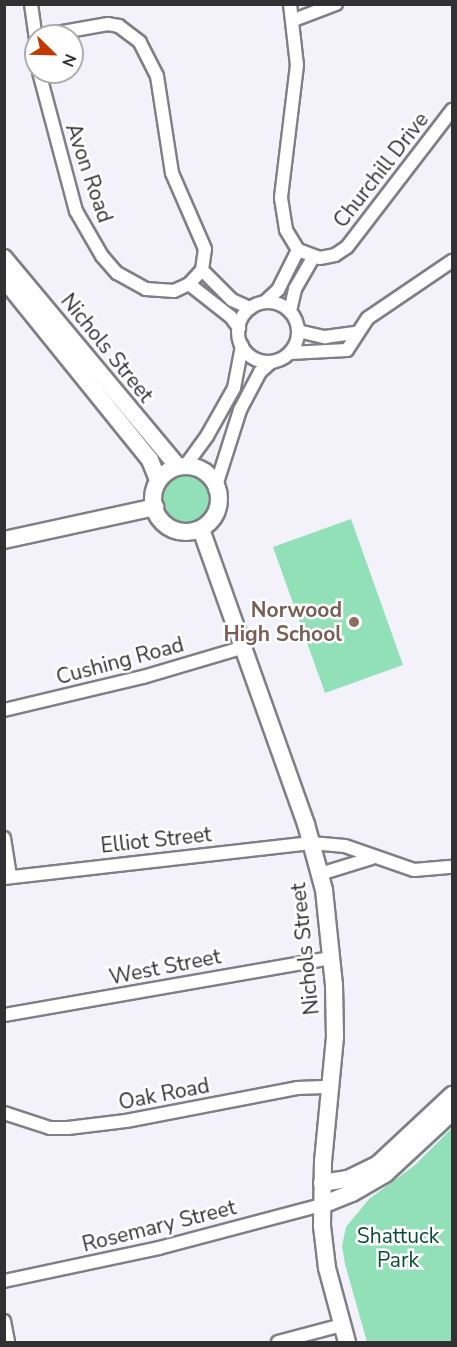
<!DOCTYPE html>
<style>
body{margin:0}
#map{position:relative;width:457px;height:1347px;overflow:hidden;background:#f3f2fb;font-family:"Nunito Sans",sans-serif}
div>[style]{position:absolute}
.green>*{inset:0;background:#91e0b8}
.round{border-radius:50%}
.roads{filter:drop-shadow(2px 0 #7f7f86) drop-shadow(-2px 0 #7f7f86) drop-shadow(0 2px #7f7f86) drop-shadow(0 -2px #7f7f86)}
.street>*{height:12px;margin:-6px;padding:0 6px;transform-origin:6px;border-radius:6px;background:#fff}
.street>.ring{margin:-6px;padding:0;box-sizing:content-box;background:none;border:12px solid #fff;border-radius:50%}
.secondary>*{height:16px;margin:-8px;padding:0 8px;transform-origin:8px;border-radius:8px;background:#fff}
.secondary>.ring{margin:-8px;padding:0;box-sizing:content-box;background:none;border:16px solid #fff;border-radius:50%}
.dots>*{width:16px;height:16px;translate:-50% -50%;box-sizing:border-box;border:3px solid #fff;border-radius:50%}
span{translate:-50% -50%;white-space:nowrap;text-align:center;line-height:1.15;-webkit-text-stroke:5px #fff;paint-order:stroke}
.street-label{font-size:21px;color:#313134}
.education-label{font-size:21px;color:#785e54;font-weight:700}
.right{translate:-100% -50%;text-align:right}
.park-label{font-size:21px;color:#0a4c32}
.frame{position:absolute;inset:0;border:6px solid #313134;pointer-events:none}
.north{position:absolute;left:24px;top:24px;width:60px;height:60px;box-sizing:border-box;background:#fff;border:2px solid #adadae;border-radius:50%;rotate:113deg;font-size:16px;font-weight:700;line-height:24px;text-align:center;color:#313134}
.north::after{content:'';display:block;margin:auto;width:21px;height:27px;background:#c23a00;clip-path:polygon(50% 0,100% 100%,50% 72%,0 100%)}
</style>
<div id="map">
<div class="green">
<div class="round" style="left:161px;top:475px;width:50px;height:50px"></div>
<div style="clip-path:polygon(351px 519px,403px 665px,325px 693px,273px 547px)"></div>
<div style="clip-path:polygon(452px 1128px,452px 1342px,367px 1342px,345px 1264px,342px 1246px,346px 1227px,369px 1199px,415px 1165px)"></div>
</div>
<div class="roads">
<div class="street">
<div style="left:31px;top:4px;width:34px;rotate:82deg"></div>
<div style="left:290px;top:4px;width:61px;rotate:83.5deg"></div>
<div style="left:297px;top:65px;width:134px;rotate:96.9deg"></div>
<div style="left:281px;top:198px;width:32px;rotate:81deg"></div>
<div style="left:286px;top:230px;width:23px;rotate:59deg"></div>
<div style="left:298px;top:250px;width:23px;rotate:20deg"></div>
<div style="left:320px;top:258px;width:15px;rotate:-11deg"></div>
<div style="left:335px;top:255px;width:14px;rotate:-34deg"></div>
<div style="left:347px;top:247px;width:173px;rotate:-52.5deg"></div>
<div style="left:294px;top:20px;width:45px;rotate:-20.9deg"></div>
<div style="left:39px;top:72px;width:144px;rotate:75.1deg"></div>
<div style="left:76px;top:211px;width:52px;rotate:60deg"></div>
<div style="left:102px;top:256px;width:23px;rotate:49deg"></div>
<div style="left:117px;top:273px;width:33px;rotate:29deg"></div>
<div style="left:146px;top:289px;width:28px;rotate:4deg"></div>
<div style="left:174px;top:291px;width:17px;rotate:-25deg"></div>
<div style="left:189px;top:284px;width:19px;rotate:-47deg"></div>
<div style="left:202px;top:270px;width:21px;rotate:-82deg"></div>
<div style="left:205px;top:249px;width:83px;rotate:-113.5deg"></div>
<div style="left:172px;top:173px;width:98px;rotate:-98.8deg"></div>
<div style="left:157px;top:76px;width:38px;rotate:-117deg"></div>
<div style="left:140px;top:42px;width:26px;rotate:-143deg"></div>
<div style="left:119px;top:26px;width:11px;rotate:-170deg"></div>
<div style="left:108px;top:24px;width:69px;rotate:170deg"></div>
<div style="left:202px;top:270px;width:42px;rotate:45deg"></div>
<div style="left:232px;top:300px;width:20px;rotate:24deg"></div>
<div style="left:189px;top:284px;width:53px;rotate:38.2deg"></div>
<div style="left:231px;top:317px;width:14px;rotate:54deg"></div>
<div style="left:265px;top:302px;width:18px;rotate:-43deg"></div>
<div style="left:278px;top:290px;width:45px;rotate:-63.4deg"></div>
<div class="ring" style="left:238px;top:302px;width:48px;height:48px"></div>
<div style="left:290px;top:311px;width:23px;rotate:-77deg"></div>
<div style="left:295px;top:289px;width:36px;rotate:-60deg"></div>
<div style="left:298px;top:331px;width:28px;rotate:13deg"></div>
<div style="left:325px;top:337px;width:30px;rotate:-8deg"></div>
<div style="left:290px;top:353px;width:57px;rotate:-3deg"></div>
<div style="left:347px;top:350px;width:38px;rotate:-57deg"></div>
<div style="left:368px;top:318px;width:102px;rotate:-34.2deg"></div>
<div style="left:186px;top:465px;width:36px;rotate:-54deg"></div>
<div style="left:207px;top:436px;width:55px;rotate:-60.6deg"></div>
<div style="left:234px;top:388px;width:43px;rotate:-79.2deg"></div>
<div style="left:215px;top:489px;width:83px;rotate:-72.4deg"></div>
<div style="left:240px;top:410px;width:43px;rotate:-62.2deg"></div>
<div style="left:260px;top:372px;width:15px;rotate:-42deg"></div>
<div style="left:4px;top:710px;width:143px;rotate:-13.4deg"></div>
<div style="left:143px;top:677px;width:105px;rotate:-16.5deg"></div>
<div style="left:4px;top:838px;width:39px;rotate:81deg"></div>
<div style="left:320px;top:874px;width:54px;rotate:-17.1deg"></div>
<div style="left:4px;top:878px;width:309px;rotate:-6.5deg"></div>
<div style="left:311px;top:843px;width:34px;rotate:5deg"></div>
<div style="left:345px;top:846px;width:73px;rotate:19.2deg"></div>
<div style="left:414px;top:870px;width:38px;rotate:-5deg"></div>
<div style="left:4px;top:1015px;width:333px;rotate:-9.9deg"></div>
<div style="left:4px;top:1113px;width:48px;rotate:18.1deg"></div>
<div style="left:50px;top:1128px;width:18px"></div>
<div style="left:68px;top:1128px;width:58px;rotate:-6.9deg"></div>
<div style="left:126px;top:1121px;width:174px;rotate:-10.9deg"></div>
<div style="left:297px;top:1088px;width:34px;rotate:-2deg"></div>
<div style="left:4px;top:1281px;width:158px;rotate:-12deg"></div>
<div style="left:159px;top:1248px;width:169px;rotate:-14.8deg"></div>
<div style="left:4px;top:1321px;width:21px;rotate:79deg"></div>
<div style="left:278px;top:1342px;width:66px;rotate:-14.9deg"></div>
</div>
<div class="secondary">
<div style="left:4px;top:258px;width:271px;rotate:50.2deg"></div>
<div style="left:4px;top:279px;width:233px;rotate:51.1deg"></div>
<div style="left:150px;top:460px;width:22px;rotate:68deg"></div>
<div class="ring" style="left:153px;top:466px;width:50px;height:50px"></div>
<div style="left:202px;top:532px;width:310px;rotate:70.4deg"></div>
<div style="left:306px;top:824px;width:68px;rotate:74.7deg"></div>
<div style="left:324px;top:890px;width:96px;rotate:84deg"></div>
<div style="left:334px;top:985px;width:52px;rotate:88.9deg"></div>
<div style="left:335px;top:1037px;width:125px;rotate:95.5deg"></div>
<div style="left:323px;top:1161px;width:65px;rotate:90.9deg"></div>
<div style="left:322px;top:1226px;width:42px;rotate:83.2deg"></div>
<div style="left:327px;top:1268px;width:77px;rotate:74.9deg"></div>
<div style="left:4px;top:540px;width:155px;rotate:-12.3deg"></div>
<div style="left:322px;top:1183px;width:26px;rotate:-9deg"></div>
<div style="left:348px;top:1179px;width:32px;rotate:-26deg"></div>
<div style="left:377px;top:1165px;width:103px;rotate:-43deg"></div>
<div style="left:322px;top:1205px;width:32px;rotate:-22deg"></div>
<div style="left:352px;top:1193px;width:39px;rotate:-30deg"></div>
<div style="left:386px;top:1173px;width:90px;rotate:-42.7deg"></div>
</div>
</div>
<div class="dots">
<div style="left:354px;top:622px;background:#8d6e63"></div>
</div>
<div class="street-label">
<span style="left:381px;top:170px;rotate:-52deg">Churchill Drive</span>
<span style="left:89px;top:173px;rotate:71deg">Avon Road</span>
<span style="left:107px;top:348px;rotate:51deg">Nichols Street</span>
<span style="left:120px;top:661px;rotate:-15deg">Cushing Road</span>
<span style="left:156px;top:840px;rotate:-6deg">Elliot Street</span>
<span style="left:305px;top:949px;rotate:-96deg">Nichols Street</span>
<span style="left:165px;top:967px;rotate:-11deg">West Street</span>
<span style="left:164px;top:1094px;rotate:-11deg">Oak Road</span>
<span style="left:159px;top:1226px;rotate:-14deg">Rosemary Street</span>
</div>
<div class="education-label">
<span class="right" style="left:342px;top:622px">Norwood<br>High School</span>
</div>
<div class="park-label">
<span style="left:398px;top:1248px">Shattuck<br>Park</span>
</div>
<div class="frame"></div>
<div class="north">N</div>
</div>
